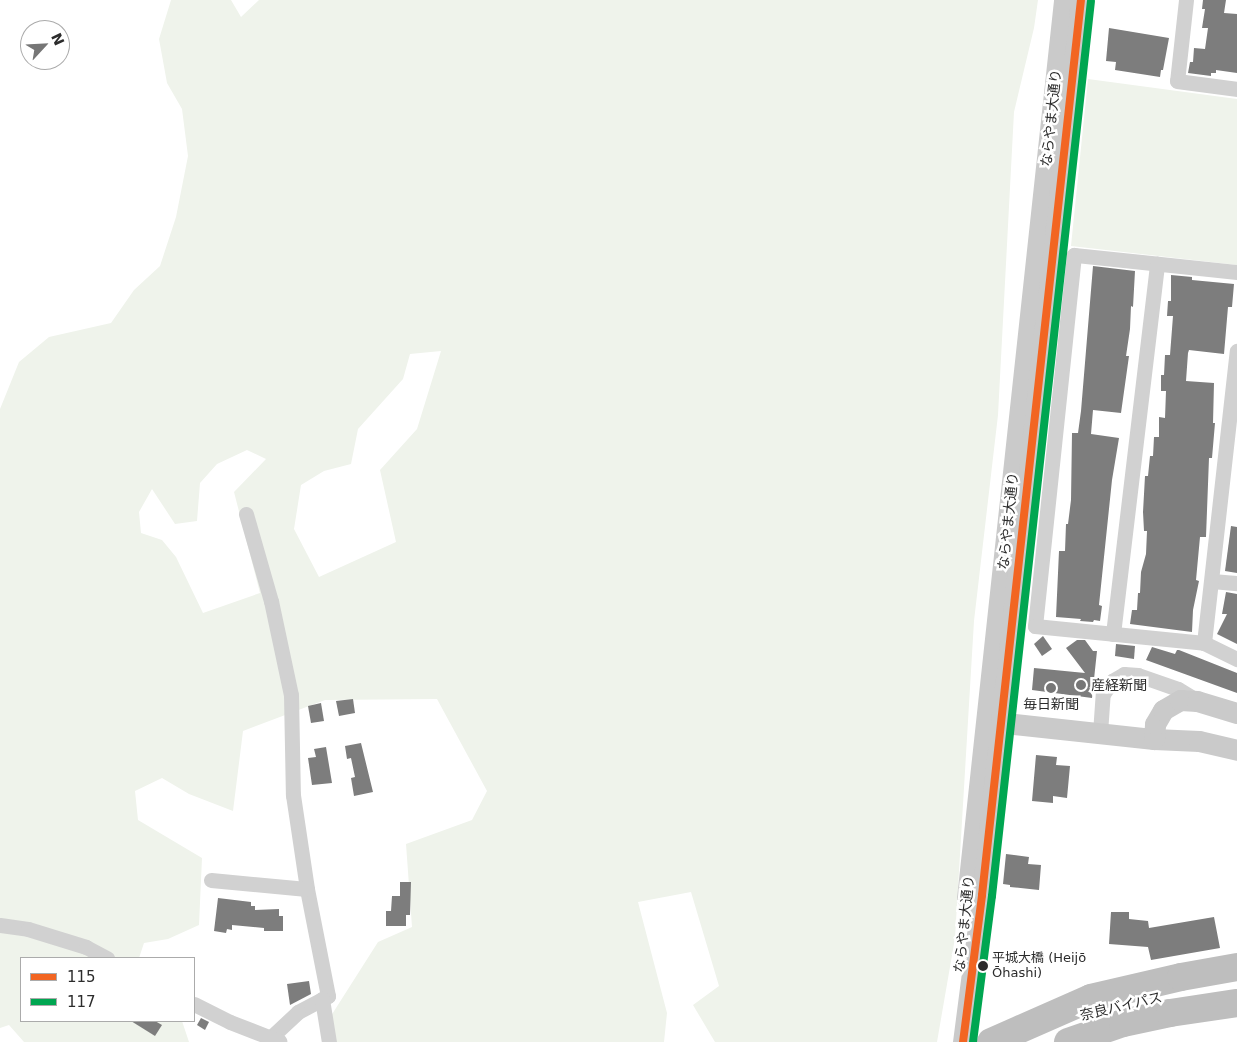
<!DOCTYPE html>
<meta charset="utf-8">
<style>
body{margin:0}
#map{position:relative;width:1237px;height:1042px;overflow:hidden;background:#fff;font-family:"DejaVu Sans","Noto Sans JP",sans-serif}
div>[style]{position:absolute}
.green>*{inset:0;background:#eff3eb}
.building>*{inset:0;background:#7d7d7d}
.street>*{height:15px;margin:-7.5px;padding:0 7.5px;transform-origin:7.5px;border-radius:7.5px;background:#d1d1d1}
.secondary>*{height:21px;margin:-10.5px;padding:0 10.5px;transform-origin:10.5px;border-radius:10.5px;background:#cacaca}
.highway>*{height:28px;margin:-14px;padding:0 14px;transform-origin:14px;border-radius:14px;background:#bebebe}
.bus-1>*{height:8px;margin:-4px;padding:0 4px;transform-origin:4px;border-radius:4px;background:#f26522}
.bus-2>*{height:8px;margin:-4px;padding:0 4px;transform-origin:4px;border-radius:4px;background:#00a651}
.dots>*{width:14px;height:14px;translate:-50% -50%;box-sizing:border-box;border:2px solid #fff;border-radius:50%}
span{translate:-50% -50%;white-space:nowrap;text-align:center;line-height:1.15;-webkit-text-stroke:5px #fff;paint-order:stroke}
.bus-label{font-size:13px;color:#2c2c2c}
.left{translate:0 -50%;text-align:left}
.street-label{font-size:14px;color:#2c2c2c}
.poi-label{font-size:14px;color:#2c2c2c}
.legend{position:absolute;left:20px;top:957px;width:175px;height:65px;box-sizing:border-box;background:#fff;border:1px solid #ababab;margin:0;padding:6px 9px;list-style:none;font-size:15px;color:#2c2c2c}
.legend li{display:flex;align-items:center;gap:10px;height:25px}
.legend b{width:25px;border:1px solid #ababab}
.north{position:absolute;left:20px;top:20px;width:50px;height:50px;box-sizing:border-box;background:#fff;border:1px solid #ababab;border-radius:50%;rotate:65deg;font-size:14px;font-weight:700;line-height:20px;text-align:center;color:#2c2c2c}
.north::after{content:'';display:block;margin:auto;width:18px;height:22px;background:#767676;clip-path:polygon(50% 0,100% 100%,50% 72%,0 100%)}
</style>
<div id="map">
<div class="green">
<div style="clip-path:polygon(evenodd,171px 0,231px 0,241px 17px,259px 0,1038px 0,1034px 28px,1014px 112px,998px 415px,974px 621px,955px 938px,937px 1042px,715px 1042px,693px 1005px,719px 986px,691px 892px,638px 902px,667px 1013px,664px 1042px,327px 1042px,329px 1019px,378px 942px,412px 927px,406px 844px,472px 820px,487px 791px,437px 699px,325px 700px,243px 731px,233px 811px,189px 794px,162px 778px,135px 791px,138px 820px,202px 858px,199px 925px,168px 939px,144px 943px,139px 958px,21px 958px,21px 1021px,182px 1021px,189px 1042px,24px 1042px,9px 1025px,0 1028px,0 409px,19px 362px,49px 337px,111px 323px,134px 290px,160px 266px,176px 217px,188px 156px,182px 109px,167px 83px,159px 39px,171px 0,441px 351px,417px 429px,380px 470px,396px 542px,319px 577px,294px 529px,301px 485px,324px 471px,351px 464px,358px 429px,403px 379px,410px 354px,441px 351px,171px 0,247px 450px,266px 459px,234px 492px,260px 593px,203px 613px,176px 557px,162px 540px,141px 533px,139px 512px,152px 489px,175px 524px,197px 521px,200px 483px,217px 464px,247px 450px)"></div>
<div style="clip-path:polygon(1088px 79px,1237px 99px,1237px 265px,1071px 246px)"></div>
</div>
<div class="building">
<div style="clip-path:polygon(1203px 0,1226px 0,1224px 13px,1237px 14px,1237px 73px,1216px 70px,1216px 73px,1211px 73px,1211px 76px,1188px 73px,1190px 62px,1193px 62px,1194px 48px,1205px 49px,1208px 28px,1202px 28px,1205px 9px,1202px 9px)"></div>
<div style="clip-path:polygon(1109px 28px,1169px 38px,1163px 70px,1161px 70px,1160px 77px,1115px 70px,1116px 62px,1106px 61px)"></div>
<div style="clip-path:polygon(1093px 266px,1135px 271px,1133px 307px,1131px 306px,1130px 329px,1126px 356px,1129px 356px,1121px 413px,1093px 410px,1091px 434px,1119px 438px,1112px 480px,1099px 605px,1102px 606px,1100px 621px,1094px 620px,1093px 622px,1080px 621px,1081px 619px,1056px 617px,1059px 551px,1065px 551px,1066px 524px,1068px 524px,1071px 500px,1072px 433px,1078px 433px,1081px 411px)"></div>
<div style="clip-path:polygon(1171px 275px,1192px 277px,1192px 280px,1234px 284px,1232px 307px,1228px 307px,1224px 354px,1189px 350px,1188px 353px,1186px 381px,1214px 383px,1213px 423px,1215px 423px,1212px 458px,1209px 458px,1206px 537px,1200px 537px,1196px 580px,1199px 581px,1193px 610px,1192px 632px,1130px 624px,1132px 610px,1137px 610px,1138px 593px,1140px 593px,1141px 572px,1146px 554px,1147px 531px,1144px 531px,1143px 512px,1145px 476px,1148px 476px,1150px 456px,1153px 456px,1154px 437px,1159px 437px,1159px 417px,1165px 418px,1166px 391px,1161px 391px,1161px 375px,1164px 375px,1165px 355px,1170px 355px,1173px 316px,1167px 316px,1168px 301px,1171px 301px)"></div>
<div style="clip-path:polygon(1231px 526px,1237px 527px,1237px 573px,1225px 571px)"></div>
<div style="clip-path:polygon(1226px 592px,1237px 594px,1237px 644px,1217px 634px,1227px 614px,1222px 614px)"></div>
<div style="clip-path:polygon(1043px 636px,1052px 649px,1042px 656px,1034px 644px)"></div>
<div style="clip-path:polygon(1077px 640px,1085px 640px,1093px 651px,1097px 651px,1092px 698px,1032px 690px,1034px 668px,1085px 673px,1066px 648px)"></div>
<div style="clip-path:polygon(1116px 644px,1135px 646px,1134px 659px,1115px 656px)"></div>
<div style="clip-path:polygon(1152px 647px,1175px 654px,1177px 650px,1179px 650px,1237px 673px,1237px 693px,1146px 660px)"></div>
<div style="clip-path:polygon(353px 699px,355px 713px,339px 716px,336px 701px)"></div>
<div style="clip-path:polygon(321px 703px,324px 721px,311px 723px,308px 706px)"></div>
<div style="clip-path:polygon(361px 743px,373px 792px,354px 796px,351px 778px,355px 777px,351px 758px,347px 759px,345px 746px)"></div>
<div style="clip-path:polygon(326px 747px,332px 783px,312px 785px,308px 758px,316px 757px,314px 749px)"></div>
<div style="clip-path:polygon(1036px 755px,1057px 757px,1056px 765px,1070px 766px,1067px 798px,1053px 796px,1053px 803px,1032px 801px)"></div>
<div style="clip-path:polygon(1006px 854px,1029px 857px,1028px 864px,1041px 865px,1039px 890px,1010px 887px,1010px 885px,1003px 884px)"></div>
<div style="clip-path:polygon(400px 882px,411px 882px,410px 915px,406px 915px,406px 926px,386px 926px,386px 911px,391px 911px,392px 896px,400px 896px)"></div>
<div style="clip-path:polygon(218px 898px,251px 902px,251px 906px,255px 906px,255px 910px,279px 909px,279px 916px,283px 916px,283px 931px,264px 931px,264px 928px,232px 925px,232px 930px,227px 929px,226px 933px,214px 931px)"></div>
<div style="clip-path:polygon(1111px 912px,1129px 912px,1129px 919px,1148px 921px,1149px 928px,1214px 917px,1220px 948px,1151px 960px,1148px 947px,1109px 944px)"></div>
<div style="clip-path:polygon(309px 981px,311px 994px,290px 1005px,287px 984px)"></div>
<div style="clip-path:polygon(201px 1018px,209px 1022px,205px 1030px,197px 1025px)"></div>
<div style="clip-path:polygon(131px 1021px,155px 1021px,162px 1025px,155px 1036px)"></div>
</div>
<div class="street">
<div style="left:1186px;top:0;width:81px;rotate:96.3deg"></div>
<div style="left:1177px;top:81px;width:61px;rotate:7.6deg"></div>
<div style="left:1237px;top:272px;width:164px;rotate:-174deg"></div>
<div style="left:1074px;top:255px;width:373px;rotate:96deg"></div>
<div style="left:1035px;top:626px;width:170px;rotate:5.7deg"></div>
<div style="left:1204px;top:643px;width:37px;rotate:26deg"></div>
<div style="left:246px;top:514px;width:91px;rotate:74deg"></div>
<div style="left:271px;top:601px;width:96px;rotate:78deg"></div>
<div style="left:291px;top:695px;width:100px;rotate:88.9deg"></div>
<div style="left:293px;top:795px;width:95px;rotate:81.5deg"></div>
<div style="left:307px;top:889px;width:109px;rotate:78.9deg"></div>
<div style="left:328px;top:996px;width:34px;rotate:152deg"></div>
<div style="left:298px;top:1012px;width:38px;rotate:137deg"></div>
<div style="left:1212px;top:581px;width:25px;rotate:5deg"></div>
<div style="left:1113px;top:634px;width:373px;rotate:-83.2deg"></div>
<div style="left:1204px;top:643px;width:294px;rotate:-83.6deg"></div>
<div style="left:1100px;top:733px;width:39px;rotate:-86deg"></div>
<div style="left:1103px;top:694px;width:16px;rotate:-55deg"></div>
<div style="left:1112px;top:681px;width:14px;rotate:-30deg"></div>
<div style="left:1124px;top:674px;width:14px;rotate:4deg"></div>
<div style="left:1138px;top:675px;width:42px;rotate:19.3deg"></div>
<div style="left:1178px;top:689px;width:21px;rotate:31deg"></div>
<div style="left:211px;top:880px;width:96px;rotate:5.4deg"></div>
<div style="left:0;top:925px;width:28px;rotate:8deg"></div>
<div style="left:28px;top:929px;width:61px;rotate:17.2deg"></div>
<div style="left:86px;top:947px;width:24px;rotate:28deg"></div>
<div style="left:322px;top:999px;width:44px;rotate:80.8deg"></div>
<div style="left:194px;top:1004px;width:40px;rotate:26.6deg"></div>
<div style="left:230px;top:1022px;width:53px;rotate:21.2deg"></div>
</div>
<div class="secondary">
<div style="left:987px;top:721px;width:168px;rotate:6.2deg"></div>
<div style="left:1154px;top:739px;width:45px;rotate:2.5deg"></div>
<div style="left:1199px;top:741px;width:39px;rotate:13deg"></div>
<div style="left:1154px;top:739px;width:15px;rotate:-86deg"></div>
<div style="left:1155px;top:724px;width:16px;rotate:-60deg"></div>
<div style="left:1163px;top:710px;width:20px;rotate:-30deg"></div>
<div style="left:1180px;top:700px;width:17px;rotate:3deg"></div>
<div style="left:1197px;top:701px;width:42px;rotate:16.7deg"></div>
<div style="left:967px;top:898px;width:903px;rotate:-83.83deg"></div>
<div style="left:963px;top:1042px;width:148px;rotate:-82.6deg"></div>
<div style="left:982px;top:895px;width:900px;rotate:-83.69deg"></div>
</div>
<div class="highway">
<div style="left:991px;top:1042px;width:109px;rotate:-23.7deg"></div>
<div style="left:1091px;top:998px;width:92px;rotate:-13.1deg"></div>
<div style="left:1181px;top:977px;width:57px;rotate:-10.1deg"></div>
<div style="left:1068px;top:1042px;width:58px;rotate:-19.1deg"></div>
<div style="left:1123px;top:1023px;width:48px;rotate:-12deg"></div>
<div style="left:1170px;top:1013px;width:68px;rotate:-8.5deg"></div>
</div>
<div class="bus-1">
<div style="left:963px;top:1042px;width:148px;rotate:-82.6deg"></div>
<div style="left:982px;top:895px;width:900px;rotate:-83.69deg"></div>
</div>
<div class="bus-2">
<div style="left:973px;top:1042px;width:147px;rotate:-82.6deg"></div>
<div style="left:992px;top:896px;width:900px;rotate:-83.69deg"></div>
</div>
<div class="dots">
<div style="left:1081px;top:685px;background:#767676"></div>
<div style="left:1051px;top:688px;background:#767676"></div>
<div style="left:983px;top:966px;background:#2c2c2c"></div>
</div>
<div class="bus-label">
<span class="left" style="left:992px;top:966px">平城大橋 (Heijō<br>Ōhashi)</span>
</div>
<div class="street-label">
<span style="left:1051px;top:118px;rotate:-84deg">ならやま大通り</span>
<span style="left:1008px;top:521px;rotate:-84deg">ならやま大通り</span>
<span style="left:964px;top:924px;rotate:-84deg">ならやま大通り</span>
<span style="left:1121px;top:1006px;rotate:-13deg">奈良バイパス</span>
</div>
<div class="poi-label">
<span class="left" style="left:1091px;top:685px">産経新聞</span>
<span style="left:1051px;top:704px">毎日新聞</span>
</div>
<ul class="legend">
<li><b style="height:6px;background:#f26522"></b>115</li>
<li><b style="height:6px;background:#00a651"></b>117</li>
</ul>
<div class="north">N</div>
</div>
